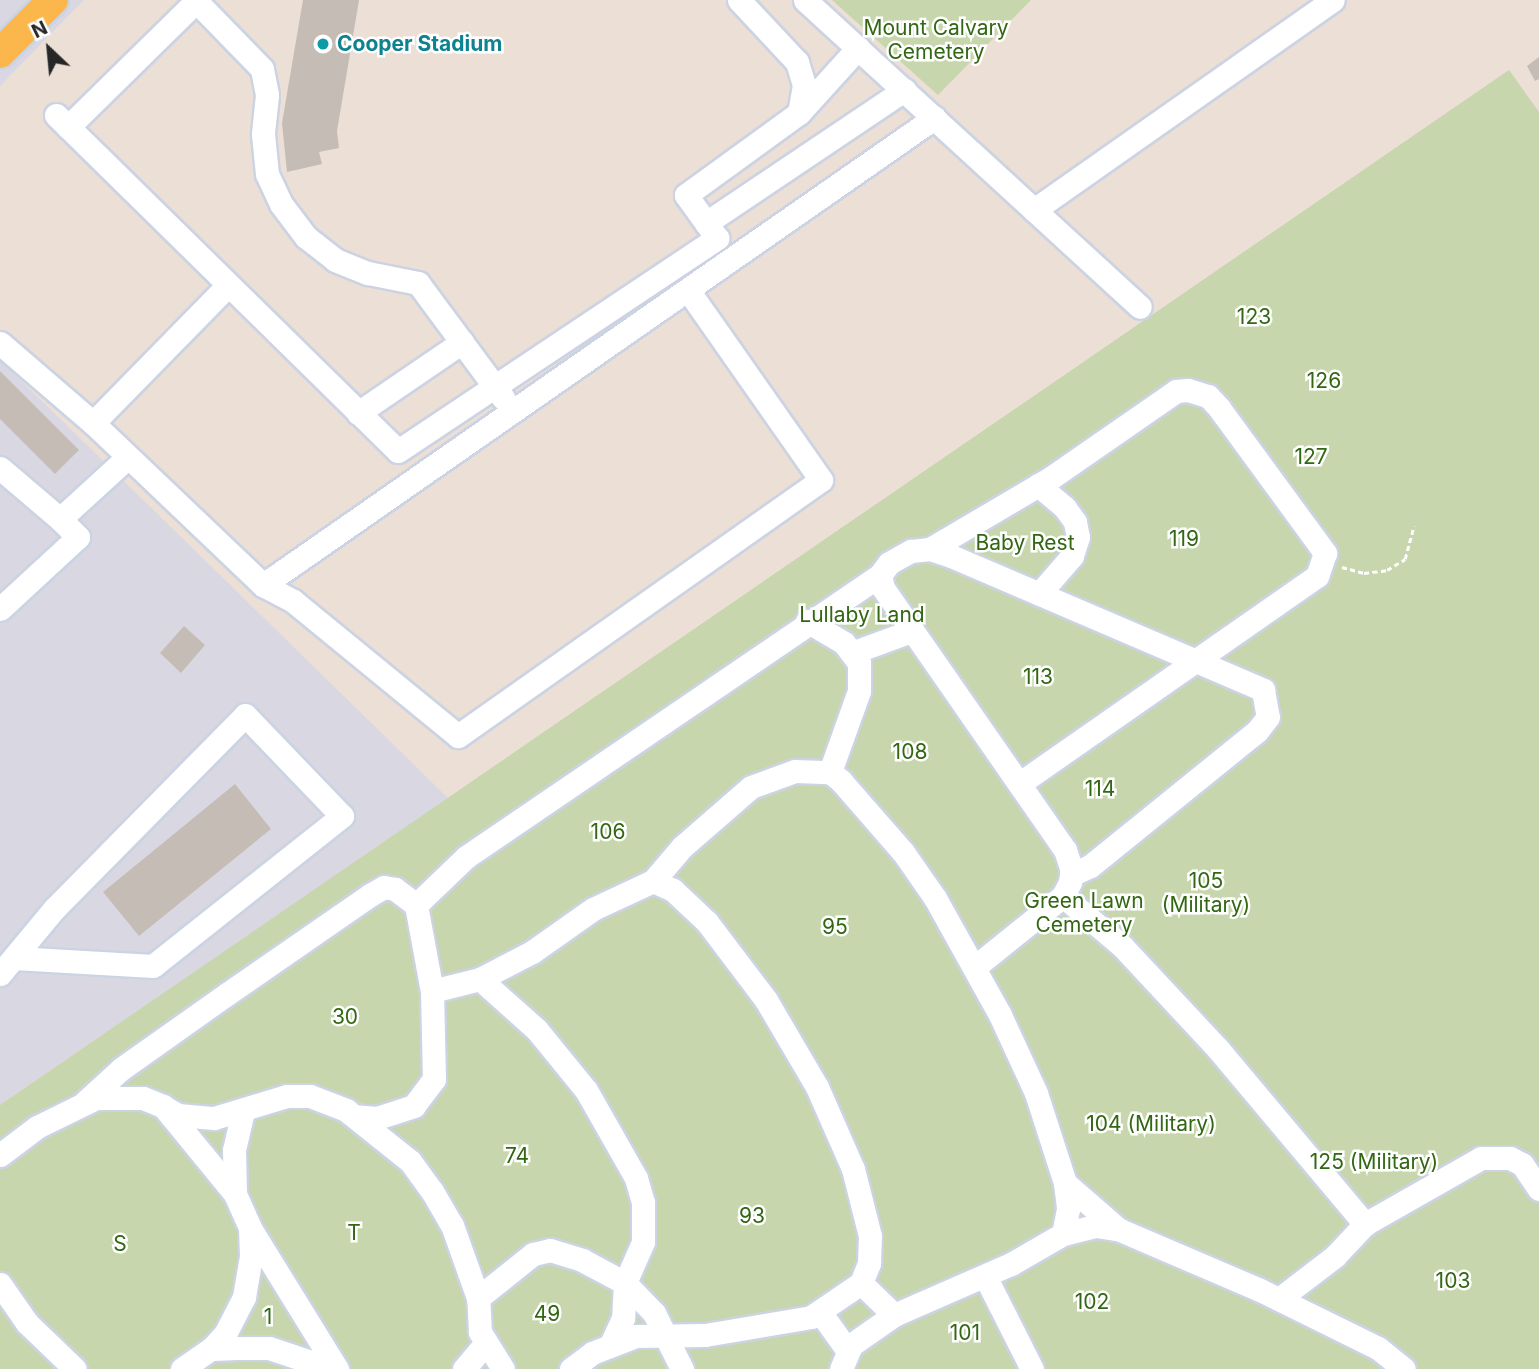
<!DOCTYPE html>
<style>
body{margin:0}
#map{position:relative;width:1539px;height:1369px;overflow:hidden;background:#ebdfd6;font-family:Inter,sans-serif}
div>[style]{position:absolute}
.industrial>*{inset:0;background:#d9d8e2}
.cemetery>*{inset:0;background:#c7d6ac}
.building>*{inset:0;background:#c6bcb6}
.path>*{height:2.5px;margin-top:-1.25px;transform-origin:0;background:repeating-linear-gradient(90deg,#fff 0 5px,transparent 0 8.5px)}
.roads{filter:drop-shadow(2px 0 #ccd3e2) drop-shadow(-2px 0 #ccd3e2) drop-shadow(0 2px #ccd3e2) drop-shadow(0 -2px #ccd3e2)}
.minor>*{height:23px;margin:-11.5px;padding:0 11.5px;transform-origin:11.5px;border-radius:11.5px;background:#fff}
.major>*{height:30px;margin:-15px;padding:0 15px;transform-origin:15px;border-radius:15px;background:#fbb64c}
.dots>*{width:19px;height:19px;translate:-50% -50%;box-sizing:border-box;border:4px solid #fff;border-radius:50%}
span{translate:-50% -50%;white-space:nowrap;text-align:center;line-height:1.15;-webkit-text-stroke:5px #fff;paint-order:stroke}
.park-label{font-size:21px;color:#326713}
.culture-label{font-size:21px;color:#0d838f;font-weight:700}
.left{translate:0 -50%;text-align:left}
.north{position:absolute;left:14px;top:14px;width:70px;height:70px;-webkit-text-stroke:5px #fff;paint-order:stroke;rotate:334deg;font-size:19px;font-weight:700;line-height:28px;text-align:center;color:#272727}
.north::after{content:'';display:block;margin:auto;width:24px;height:32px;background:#272727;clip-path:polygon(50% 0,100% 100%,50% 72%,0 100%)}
</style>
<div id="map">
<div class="industrial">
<div style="clip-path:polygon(0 0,84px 0,0 86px)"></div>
<div style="clip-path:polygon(0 360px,448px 798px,0 1105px)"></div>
</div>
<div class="cemetery">
<div style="clip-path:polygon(832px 0,1031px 0,938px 95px)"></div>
<div style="clip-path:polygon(1509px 70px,1539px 112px,1539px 1369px,0 1369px,0 1105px)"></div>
</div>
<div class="building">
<div style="clip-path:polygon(303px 0,359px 0,337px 131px,339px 148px,319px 152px,322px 164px,287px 172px,282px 123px)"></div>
<div style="clip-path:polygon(1539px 57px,1539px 79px,1535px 81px,1527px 66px)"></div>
<div style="clip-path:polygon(0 371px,79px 450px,55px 474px,0 419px)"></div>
<div style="clip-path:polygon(184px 626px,205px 645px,181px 673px,160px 653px)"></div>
<div style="clip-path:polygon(235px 784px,271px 829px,139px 936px,103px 892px)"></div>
</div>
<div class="path">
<div style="left:1342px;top:567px;width:23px;rotate:15deg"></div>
<div style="left:1364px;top:573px;width:23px;rotate:-7deg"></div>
<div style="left:1387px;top:570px;width:21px;rotate:-31deg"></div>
<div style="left:1405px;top:559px;width:34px;rotate:-75deg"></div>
</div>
<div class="roads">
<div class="minor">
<div style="left:195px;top:0;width:96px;rotate:45.8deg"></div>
<div style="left:262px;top:69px;width:26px;rotate:79deg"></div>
<div style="left:267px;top:95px;width:39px;rotate:96deg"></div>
<div style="left:263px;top:134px;width:40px;rotate:84.3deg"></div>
<div style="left:267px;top:174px;width:33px;rotate:65deg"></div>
<div style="left:281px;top:204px;width:41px;rotate:52.9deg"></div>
<div style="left:306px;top:237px;width:37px;rotate:38deg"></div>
<div style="left:335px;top:260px;width:35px;rotate:22deg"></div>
<div style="left:368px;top:273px;width:51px;rotate:11.3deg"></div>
<div style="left:418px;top:283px;width:143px;rotate:53.5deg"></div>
<div style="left:739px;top:0;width:85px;rotate:46.9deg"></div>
<div style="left:797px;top:62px;width:24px;rotate:73deg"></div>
<div style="left:804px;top:85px;width:28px;rotate:100deg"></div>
<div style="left:805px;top:0;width:454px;rotate:42.5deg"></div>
<div style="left:56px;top:115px;width:479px;rotate:44.5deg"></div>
<div style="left:398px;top:451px;width:384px;rotate:-33.7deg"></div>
<div style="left:717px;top:238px;width:53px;rotate:-125.8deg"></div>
<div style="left:686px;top:195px;width:140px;rotate:-36deg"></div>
<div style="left:799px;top:113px;width:88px;rotate:-47.8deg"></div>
<div style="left:68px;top:127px;width:180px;rotate:-44.5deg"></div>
<div style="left:1034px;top:210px;width:365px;rotate:-35.1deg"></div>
<div style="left:706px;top:223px;width:239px;rotate:-33.9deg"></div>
<div style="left:0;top:343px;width:123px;rotate:40.7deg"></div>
<div style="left:93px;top:423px;width:235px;rotate:43.6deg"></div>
<div style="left:263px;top:585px;width:34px;rotate:28deg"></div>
<div style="left:293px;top:601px;width:213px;rotate:39.3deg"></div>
<div style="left:458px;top:736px;width:444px;rotate:-35.2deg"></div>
<div style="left:821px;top:480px;width:232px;rotate:-125deg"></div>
<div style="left:358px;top:413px;width:126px;rotate:-34.3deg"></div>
<div style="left:93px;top:423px;width:193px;rotate:-45.6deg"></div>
<div style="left:0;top:468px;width:79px;rotate:40.4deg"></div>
<div style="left:1038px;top:485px;width:35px;rotate:40deg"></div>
<div style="left:1065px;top:508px;width:17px;rotate:54deg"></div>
<div style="left:1075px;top:522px;width:15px;rotate:79deg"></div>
<div style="left:1078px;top:537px;width:20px;rotate:108deg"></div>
<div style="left:1072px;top:556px;width:50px;rotate:131deg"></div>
<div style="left:930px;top:549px;width:142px;rotate:-30.5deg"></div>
<div style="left:1052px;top:477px;width:151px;rotate:-34.7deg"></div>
<div style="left:1176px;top:391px;width:12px;rotate:-5deg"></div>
<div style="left:1188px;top:390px;width:21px;rotate:17deg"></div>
<div style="left:1208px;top:396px;width:16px;rotate:47deg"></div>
<div style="left:1219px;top:408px;width:180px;rotate:53.8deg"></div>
<div style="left:1325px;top:553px;width:24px;rotate:109deg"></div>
<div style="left:1317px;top:576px;width:363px;rotate:145.1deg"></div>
<div style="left:263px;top:585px;width:818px;rotate:-34.84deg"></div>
<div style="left:0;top:609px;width:106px;rotate:-42.7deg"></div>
<div style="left:78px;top:537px;width:25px;rotate:-135deg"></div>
<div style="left:60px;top:519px;width:92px;rotate:-42.4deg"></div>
<div style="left:807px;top:621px;width:43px;rotate:30.7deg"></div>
<div style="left:844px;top:643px;width:25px;rotate:53deg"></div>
<div style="left:859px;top:663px;width:28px;rotate:90deg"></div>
<div style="left:859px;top:691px;width:86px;rotate:109.7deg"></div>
<div style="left:854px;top:652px;width:61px;rotate:-20.2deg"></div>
<div style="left:653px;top:881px;width:45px;rotate:-49.5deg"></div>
<div style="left:682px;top:847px;width:91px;rotate:-41deg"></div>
<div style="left:751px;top:787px;width:47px;rotate:-20deg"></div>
<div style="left:795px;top:771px;width:35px;rotate:2deg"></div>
<div style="left:830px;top:772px;width:14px;rotate:39deg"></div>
<div style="left:841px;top:781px;width:94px;rotate:48.9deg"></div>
<div style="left:903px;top:852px;width:56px;rotate:55.2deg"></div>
<div style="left:935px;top:898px;width:134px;rotate:60.9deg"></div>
<div style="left:1000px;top:1015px;width:86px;rotate:65.2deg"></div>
<div style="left:1036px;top:1093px;width:95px;rotate:72.1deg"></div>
<div style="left:1065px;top:1183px;width:26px;rotate:83deg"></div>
<div style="left:1068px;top:1209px;width:25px;rotate:101deg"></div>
<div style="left:1063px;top:896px;width:77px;rotate:40.3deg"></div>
<div style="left:1122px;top:946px;width:141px;rotate:47deg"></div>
<div style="left:1218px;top:1049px;width:229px;rotate:50deg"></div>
<div style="left:416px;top:905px;width:69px;rotate:-43.8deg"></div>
<div style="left:466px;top:857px;width:501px;rotate:-34.26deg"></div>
<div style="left:976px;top:966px;width:112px;rotate:-38.8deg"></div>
<div style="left:1063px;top:896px;width:16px;rotate:-63deg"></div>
<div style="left:1070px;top:882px;width:7px;rotate:-82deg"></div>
<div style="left:1071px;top:875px;width:7px;rotate:-90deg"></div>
<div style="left:1071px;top:868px;width:19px;rotate:-108deg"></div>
<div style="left:1065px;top:850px;width:319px;rotate:-124.8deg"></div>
<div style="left:883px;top:588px;width:13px;rotate:-103deg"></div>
<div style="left:880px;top:575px;width:15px;rotate:-53deg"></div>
<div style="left:889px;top:563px;width:25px;rotate:-29deg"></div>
<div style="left:911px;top:551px;width:19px;rotate:-6deg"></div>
<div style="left:930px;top:549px;width:22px;rotate:18deg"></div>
<div style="left:951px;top:556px;width:340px;rotate:23.2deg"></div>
<div style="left:1263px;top:690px;width:27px;rotate:80deg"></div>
<div style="left:1268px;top:717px;width:18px;rotate:128deg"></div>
<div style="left:1257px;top:731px;width:215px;rotate:141deg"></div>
<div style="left:1090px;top:866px;width:21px;rotate:155deg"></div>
<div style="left:0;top:974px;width:85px;rotate:-50.3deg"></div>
<div style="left:54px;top:909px;width:272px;rotate:-45.4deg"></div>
<div style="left:245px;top:715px;width:140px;rotate:46.2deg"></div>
<div style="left:342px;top:816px;width:241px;rotate:141.6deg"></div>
<div style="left:153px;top:966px;width:139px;rotate:-176.7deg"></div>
<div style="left:432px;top:991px;width:49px;rotate:-14deg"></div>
<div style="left:85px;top:1102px;width:49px;rotate:-42.5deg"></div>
<div style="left:121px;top:1069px;width:130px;rotate:-35.3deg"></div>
<div style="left:227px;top:994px;width:174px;rotate:-34.7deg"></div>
<div style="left:370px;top:895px;width:16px;rotate:-30deg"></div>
<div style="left:384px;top:887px;width:11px;rotate:10deg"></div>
<div style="left:395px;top:889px;width:26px;rotate:37deg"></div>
<div style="left:416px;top:905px;width:87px;rotate:79.5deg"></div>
<div style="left:432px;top:991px;width:88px;rotate:88.7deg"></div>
<div style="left:434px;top:1079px;width:34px;rotate:127deg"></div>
<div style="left:414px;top:1106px;width:39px;rotate:162deg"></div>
<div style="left:377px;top:1118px;width:22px;rotate:-175deg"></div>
<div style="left:164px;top:1107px;width:16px;rotate:30deg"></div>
<div style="left:178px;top:1115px;width:36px;rotate:5deg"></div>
<div style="left:214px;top:1118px;width:76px;rotate:-16.8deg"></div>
<div style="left:287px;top:1096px;width:23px"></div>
<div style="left:310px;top:1096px;width:39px;rotate:21deg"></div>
<div style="left:346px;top:1110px;width:82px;rotate:38.6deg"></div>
<div style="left:410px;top:1161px;width:37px;rotate:54deg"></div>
<div style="left:432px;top:1191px;width:39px;rotate:60deg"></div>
<div style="left:452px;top:1225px;width:77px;rotate:70.4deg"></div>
<div style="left:0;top:1155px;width:46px;rotate:-37.1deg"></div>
<div style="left:37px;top:1127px;width:66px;rotate:-26.2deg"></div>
<div style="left:96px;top:1098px;width:47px"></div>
<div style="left:143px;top:1098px;width:22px;rotate:22deg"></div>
<div style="left:163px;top:1106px;width:114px;rotate:50.7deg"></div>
<div style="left:235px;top:1194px;width:37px;rotate:66deg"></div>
<div style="left:250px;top:1228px;width:166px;rotate:58.3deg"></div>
<div style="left:1065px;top:1183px;width:70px;rotate:41deg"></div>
<div style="left:235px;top:1194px;width:44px;rotate:-91.3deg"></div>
<div style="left:234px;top:1150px;width:39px;rotate:-77deg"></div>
<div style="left:985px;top:1276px;width:104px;rotate:63.2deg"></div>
<div style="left:861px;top:1283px;width:46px;rotate:44.1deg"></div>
<div style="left:0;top:1284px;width:47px;rotate:55.3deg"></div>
<div style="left:27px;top:1323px;width:66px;rotate:43.8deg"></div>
<div style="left:1279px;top:1299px;width:71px;rotate:-37.5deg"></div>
<div style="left:1335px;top:1256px;width:44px;rotate:-46.8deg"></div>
<div style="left:1365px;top:1224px;width:133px;rotate:-29.6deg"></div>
<div style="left:1481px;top:1158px;width:29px"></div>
<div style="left:1510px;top:1158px;width:13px;rotate:27deg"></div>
<div style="left:1522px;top:1164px;width:30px;rotate:56deg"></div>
<div style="left:820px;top:1312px;width:48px;rotate:54.3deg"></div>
<div style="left:211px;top:1349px;width:21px;rotate:-47deg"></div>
<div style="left:225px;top:1334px;width:42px;rotate:-62.8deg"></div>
<div style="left:244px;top:1297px;width:42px;rotate:-80.3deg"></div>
<div style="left:251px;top:1256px;width:25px;rotate:-92deg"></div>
<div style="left:182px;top:1369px;width:35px;rotate:-35deg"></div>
<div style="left:211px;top:1349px;width:27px;rotate:-2deg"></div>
<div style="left:238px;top:1348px;width:31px"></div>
<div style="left:269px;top:1348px;width:66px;rotate:18.4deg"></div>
<div style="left:464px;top:1369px;width:33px;rotate:-50deg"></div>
<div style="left:503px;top:1369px;width:44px;rotate:-121.9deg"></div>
<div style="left:480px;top:1332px;width:34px;rotate:-93deg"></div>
<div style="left:478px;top:1298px;width:70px;rotate:-38.7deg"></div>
<div style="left:533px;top:1254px;width:17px;rotate:-13deg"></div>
<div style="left:550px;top:1250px;width:34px;rotate:17deg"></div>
<div style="left:582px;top:1260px;width:49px;rotate:28.1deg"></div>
<div style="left:625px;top:1283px;width:42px;rotate:46deg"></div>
<div style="left:654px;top:1313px;width:63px;rotate:63.4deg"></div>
<div style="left:571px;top:1369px;width:26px;rotate:-37deg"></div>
<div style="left:592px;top:1353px;width:47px;rotate:-21.1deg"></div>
<div style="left:636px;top:1336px;width:69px;rotate:-0.8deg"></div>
<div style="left:705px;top:1335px;width:108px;rotate:-9.6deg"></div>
<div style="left:811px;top:1317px;width:60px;rotate:-34.2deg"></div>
<div style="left:861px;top:1283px;width:22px;rotate:-68deg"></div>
<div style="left:869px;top:1263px;width:27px;rotate:-88deg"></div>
<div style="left:870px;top:1236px;width:69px;rotate:-104.2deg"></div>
<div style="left:853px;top:1169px;width:90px;rotate:-113.7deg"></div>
<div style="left:817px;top:1087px;width:101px;rotate:-120.4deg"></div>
<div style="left:766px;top:1000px;width:98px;rotate:-127.1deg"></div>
<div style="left:707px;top:922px;width:47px;rotate:-136.7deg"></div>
<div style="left:673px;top:890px;width:22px;rotate:-156deg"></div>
<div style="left:653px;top:881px;width:66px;rotate:155deg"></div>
<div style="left:593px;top:909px;width:75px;rotate:144.8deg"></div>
<div style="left:532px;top:952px;width:59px;rotate:152.6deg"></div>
<div style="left:480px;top:979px;width:76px;rotate:41.8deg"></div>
<div style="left:537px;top:1030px;width:77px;rotate:50.8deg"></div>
<div style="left:586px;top:1090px;width:101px;rotate:60.4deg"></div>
<div style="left:636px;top:1178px;width:25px;rotate:74deg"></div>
<div style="left:643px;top:1202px;width:40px;rotate:90deg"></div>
<div style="left:643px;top:1242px;width:45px;rotate:113.7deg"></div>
<div style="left:625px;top:1283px;width:35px;rotate:93deg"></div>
<div style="left:623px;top:1318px;width:29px;rotate:115deg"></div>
<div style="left:841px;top:1369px;width:26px;rotate:-67deg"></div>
<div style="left:851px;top:1345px;width:52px;rotate:-34.9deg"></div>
<div style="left:894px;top:1315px;width:128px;rotate:-23.6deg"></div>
<div style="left:1011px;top:1264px;width:60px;rotate:-30deg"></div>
<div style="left:1063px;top:1234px;width:34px;rotate:-14deg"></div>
<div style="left:1096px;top:1226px;width:24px;rotate:9deg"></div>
<div style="left:1120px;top:1230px;width:152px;rotate:23.2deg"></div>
<div style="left:1260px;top:1290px;width:131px;rotate:26.2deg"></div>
<div style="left:1378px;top:1348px;width:33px;rotate:39deg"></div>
</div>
<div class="major">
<div style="left:0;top:53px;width:75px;rotate:-45deg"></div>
</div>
</div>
<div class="dots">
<div style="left:323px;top:44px;background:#0f9aa8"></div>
</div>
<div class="park-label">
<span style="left:936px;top:40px">Mount Calvary<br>Cemetery</span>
<span style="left:1254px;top:317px">123</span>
<span style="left:1324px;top:381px">126</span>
<span style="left:1311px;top:457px">127</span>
<span style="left:1184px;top:539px">119</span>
<span style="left:1025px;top:543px">Baby Rest</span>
<span style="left:862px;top:615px">Lullaby Land</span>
<span style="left:1038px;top:677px">113</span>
<span style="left:910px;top:752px">108</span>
<span style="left:1100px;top:789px">114</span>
<span style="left:608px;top:832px">106</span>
<span style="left:1206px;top:893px">105<br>(Military)</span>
<span style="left:1084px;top:913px">Green Lawn<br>Cemetery</span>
<span style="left:835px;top:927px">95</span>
<span style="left:345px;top:1017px">30</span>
<span style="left:1151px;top:1124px">104 (Military)</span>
<span style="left:517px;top:1156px">74</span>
<span style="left:1374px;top:1162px">125 (Military)</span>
<span style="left:752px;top:1216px">93</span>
<span style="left:354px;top:1233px">T</span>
<span style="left:120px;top:1244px">S</span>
<span style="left:1453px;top:1281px">103</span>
<span style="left:1092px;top:1302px">102</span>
<span style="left:547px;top:1314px">49</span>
<span style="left:268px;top:1317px">1</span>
<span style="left:965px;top:1333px">101</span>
</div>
<div class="culture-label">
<span class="left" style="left:337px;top:44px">Cooper Stadium</span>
</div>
<div class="north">N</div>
</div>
